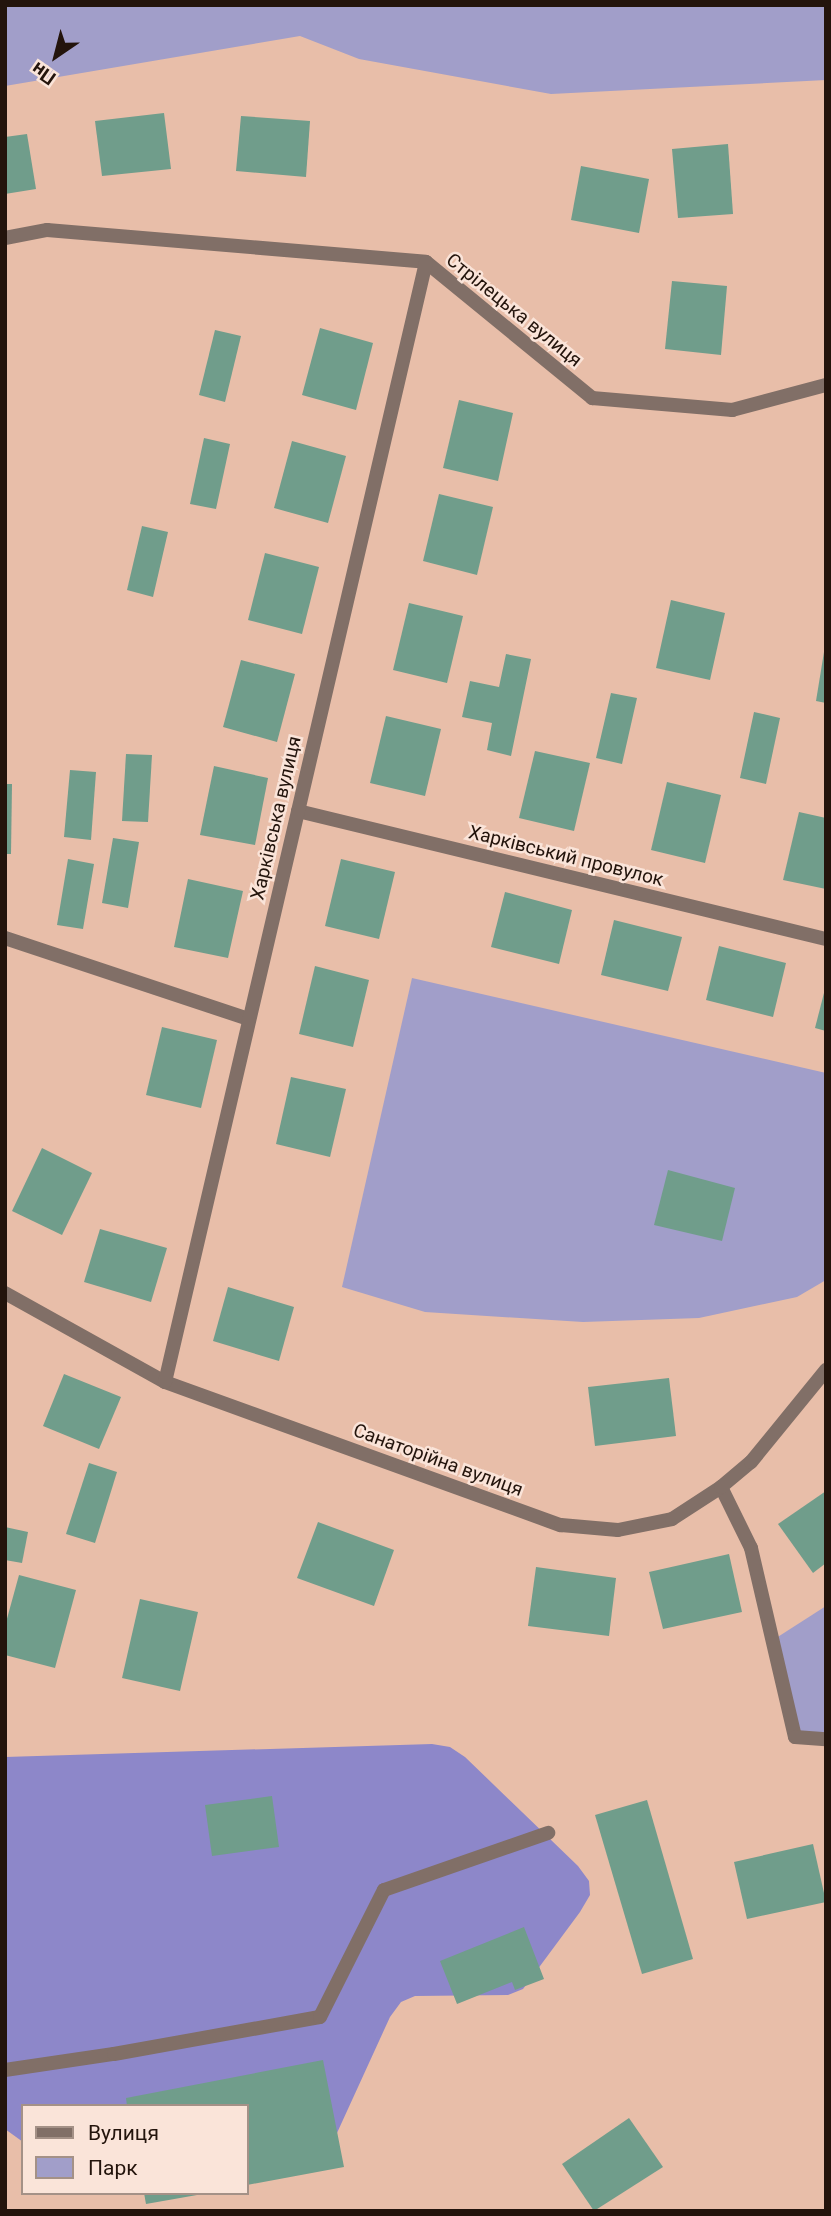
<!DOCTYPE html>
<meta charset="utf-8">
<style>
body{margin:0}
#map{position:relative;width:831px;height:2216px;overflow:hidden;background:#e8bea9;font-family:Roboto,sans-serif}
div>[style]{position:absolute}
.green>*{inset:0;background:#a19ec9}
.forest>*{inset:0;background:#8d87c9}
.building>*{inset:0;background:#709d8b}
.service>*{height:14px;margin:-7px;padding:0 7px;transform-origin:7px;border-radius:7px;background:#816f67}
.minor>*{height:14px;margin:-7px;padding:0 7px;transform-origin:7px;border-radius:7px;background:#816f67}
span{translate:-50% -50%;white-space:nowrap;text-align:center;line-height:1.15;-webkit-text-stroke:5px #fae4d9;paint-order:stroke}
.street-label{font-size:19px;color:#23140c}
.frame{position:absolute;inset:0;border:7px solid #23140c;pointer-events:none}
.legend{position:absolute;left:21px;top:2104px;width:228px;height:91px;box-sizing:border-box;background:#fae4d9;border:2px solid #a49187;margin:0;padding:9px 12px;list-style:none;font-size:21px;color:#23140c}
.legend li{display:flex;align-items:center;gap:14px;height:35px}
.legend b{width:35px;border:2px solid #a49187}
.north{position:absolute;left:21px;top:21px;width:70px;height:70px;-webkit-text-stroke:5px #fae4d9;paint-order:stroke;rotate:215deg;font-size:19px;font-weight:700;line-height:28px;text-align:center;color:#23140c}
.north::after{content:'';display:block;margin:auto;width:24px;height:32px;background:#23140c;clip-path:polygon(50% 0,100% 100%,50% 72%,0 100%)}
</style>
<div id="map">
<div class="green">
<div style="clip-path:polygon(5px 5px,826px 5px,826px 80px,551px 94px,359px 59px,300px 36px,5px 86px)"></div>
<div style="clip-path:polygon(412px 978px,826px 1073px,826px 1280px,797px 1297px,699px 1318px,583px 1322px,425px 1312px,342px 1287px)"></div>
<div style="clip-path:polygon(826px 1606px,826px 1739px,795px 1737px,773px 1640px)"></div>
</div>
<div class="forest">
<div style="clip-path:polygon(432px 1744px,450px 1747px,465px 1757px,578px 1866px,589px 1881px,590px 1895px,580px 1912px,523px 1989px,508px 1995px,415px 1996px,401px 2002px,390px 2017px,337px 2133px,310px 2154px,247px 2165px,247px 2106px,23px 2106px,23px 2142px,5px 2129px,5px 1757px)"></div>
</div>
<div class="building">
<div style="clip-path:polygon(164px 113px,171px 169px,102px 176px,95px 121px)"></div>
<div style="clip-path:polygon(241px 116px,310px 121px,306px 177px,236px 171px)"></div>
<div style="clip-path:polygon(27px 134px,36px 189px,5px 194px,5px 137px)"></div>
<div style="clip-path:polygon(728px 144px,733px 214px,678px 218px,672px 149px)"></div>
<div style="clip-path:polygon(581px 166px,649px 179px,639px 233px,571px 220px)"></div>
<div style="clip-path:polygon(672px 281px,727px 286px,721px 355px,665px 349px)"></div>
<div style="clip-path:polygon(320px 328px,373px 343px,356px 410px,302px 395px)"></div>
<div style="clip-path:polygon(215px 330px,241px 336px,225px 402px,199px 395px)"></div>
<div style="clip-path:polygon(459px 400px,513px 413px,498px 481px,443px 468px)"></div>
<div style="clip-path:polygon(204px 438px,230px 444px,216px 509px,190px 504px)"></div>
<div style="clip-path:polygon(292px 441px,346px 456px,328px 523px,274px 508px)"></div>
<div style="clip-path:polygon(439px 494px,493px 507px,477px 575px,423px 561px)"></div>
<div style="clip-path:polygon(142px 526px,168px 532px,153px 597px,127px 590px)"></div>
<div style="clip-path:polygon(265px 553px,319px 567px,302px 634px,248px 620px)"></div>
<div style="clip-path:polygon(671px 600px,725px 613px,710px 680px,656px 668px)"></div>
<div style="clip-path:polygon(409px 603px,463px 616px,447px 683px,393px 670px)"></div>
<div style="clip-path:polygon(824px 652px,826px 653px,826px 703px,816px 701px)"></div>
<div style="clip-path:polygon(506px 654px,531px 659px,511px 756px,487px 750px,492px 723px,462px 717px,470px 681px,499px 687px)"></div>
<div style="clip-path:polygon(241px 660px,295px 674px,277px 742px,223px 727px)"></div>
<div style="clip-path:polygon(611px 693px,637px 698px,622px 764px,596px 758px)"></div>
<div style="clip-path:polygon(754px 712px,780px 718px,766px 784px,740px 778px)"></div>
<div style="clip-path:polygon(386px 716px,441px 729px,425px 796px,370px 783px)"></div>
<div style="clip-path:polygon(535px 751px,590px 763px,574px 831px,519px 818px)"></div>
<div style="clip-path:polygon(126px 754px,152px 755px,148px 822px,122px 821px)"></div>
<div style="clip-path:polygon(214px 766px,268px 778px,255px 845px,200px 835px)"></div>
<div style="clip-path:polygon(70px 770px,96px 772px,91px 840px,64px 837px)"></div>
<div style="clip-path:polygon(667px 782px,721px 795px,705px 863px,651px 850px)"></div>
<div style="clip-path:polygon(5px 784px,12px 784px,11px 854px,5px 854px)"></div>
<div style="clip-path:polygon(799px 812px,826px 818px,826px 889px,783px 880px)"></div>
<div style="clip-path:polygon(113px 838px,139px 842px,128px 908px,102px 903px)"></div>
<div style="clip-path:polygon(68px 859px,94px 864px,83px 929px,57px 925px)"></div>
<div style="clip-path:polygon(341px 859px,395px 872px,379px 939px,325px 926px)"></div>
<div style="clip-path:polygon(188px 879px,243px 891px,228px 958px,174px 947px)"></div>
<div style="clip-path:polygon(505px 892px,572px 910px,559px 964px,491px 947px)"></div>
<div style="clip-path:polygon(614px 920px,682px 937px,668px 991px,601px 975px)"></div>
<div style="clip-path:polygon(719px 946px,786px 963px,773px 1017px,706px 1000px)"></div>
<div style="clip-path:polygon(315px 966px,369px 980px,353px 1047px,299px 1034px)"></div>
<div style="clip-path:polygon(825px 989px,826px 989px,826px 1031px,815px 1028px)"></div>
<div style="clip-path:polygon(162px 1027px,217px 1040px,201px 1108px,146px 1095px)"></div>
<div style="clip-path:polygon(291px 1077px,346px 1089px,330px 1157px,276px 1144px)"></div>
<div style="clip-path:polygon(42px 1148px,92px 1173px,62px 1235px,12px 1211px)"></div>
<div style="clip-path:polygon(668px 1170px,735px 1188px,722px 1241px,654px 1225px)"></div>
<div style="clip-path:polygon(100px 1229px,167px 1248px,151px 1302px,84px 1282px)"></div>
<div style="clip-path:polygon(228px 1287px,294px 1307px,279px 1361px,213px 1341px)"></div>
<div style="clip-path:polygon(64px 1374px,121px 1397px,99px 1449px,43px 1426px)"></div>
<div style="clip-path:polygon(669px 1378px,676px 1436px,595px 1446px,588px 1387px)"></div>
<div style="clip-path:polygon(89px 1463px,117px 1472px,95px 1543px,66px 1534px)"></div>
<div style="clip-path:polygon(826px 1491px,826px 1563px,813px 1573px,778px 1524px)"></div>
<div style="clip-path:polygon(318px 1522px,394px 1550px,374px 1606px,297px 1578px)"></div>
<div style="clip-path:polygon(5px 1527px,28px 1532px,22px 1563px,5px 1560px)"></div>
<div style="clip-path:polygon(729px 1554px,742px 1612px,663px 1629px,649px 1572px)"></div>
<div style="clip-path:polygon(536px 1567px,616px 1578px,609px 1636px,528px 1626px)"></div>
<div style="clip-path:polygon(19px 1575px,76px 1590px,55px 1668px,5px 1655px,5px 1626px)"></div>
<div style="clip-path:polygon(140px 1599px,198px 1612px,180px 1691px,122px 1678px)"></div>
<div style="clip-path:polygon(272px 1796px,279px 1847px,212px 1856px,205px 1805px)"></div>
<div style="clip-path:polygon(647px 1800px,693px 1959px,642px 1974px,595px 1815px)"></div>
<div style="clip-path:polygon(813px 1844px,826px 1902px,747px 1919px,734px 1862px)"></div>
<div style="clip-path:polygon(524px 1927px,544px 1979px,515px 1990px,512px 1982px,457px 2004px,440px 1961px)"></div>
<div style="clip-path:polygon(323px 2060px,344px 2167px,247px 2185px,247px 2106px,127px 2106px,126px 2098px)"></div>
<div style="clip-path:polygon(629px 2118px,663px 2167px,594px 2211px,562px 2164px)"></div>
<div style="clip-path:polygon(144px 2193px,197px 2193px,197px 2195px,146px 2204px)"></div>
</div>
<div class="service">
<div style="left:721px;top:1487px;width:68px;rotate:63.8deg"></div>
<div style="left:751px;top:1548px;width:194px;rotate:76.9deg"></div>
<div style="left:795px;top:1737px;width:31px;rotate:4deg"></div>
<div style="left:5px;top:2070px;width:110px;rotate:-8.4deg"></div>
<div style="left:114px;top:2054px;width:209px;rotate:-10.2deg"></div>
<div style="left:320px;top:2017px;width:142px;rotate:-63.3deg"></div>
<div style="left:384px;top:1890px;width:174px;rotate:-19.2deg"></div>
</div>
<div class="minor">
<div style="left:5px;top:238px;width:43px;rotate:-10.8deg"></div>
<div style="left:47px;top:230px;width:380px;rotate:4.8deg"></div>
<div style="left:426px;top:262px;width:215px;rotate:39.3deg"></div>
<div style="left:592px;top:398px;width:141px;rotate:4.9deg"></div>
<div style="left:732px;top:410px;width:97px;rotate:-14.9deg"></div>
<div style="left:298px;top:811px;width:543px;rotate:13.63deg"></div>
<div style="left:5px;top:938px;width:257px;rotate:18.4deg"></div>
<div style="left:5px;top:1293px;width:183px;rotate:29.1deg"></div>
<div style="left:165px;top:1382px;width:421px;rotate:19.9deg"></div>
<div style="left:561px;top:1525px;width:57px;rotate:5deg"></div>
<div style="left:618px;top:1530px;width:55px;rotate:-11.5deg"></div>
<div style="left:672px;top:1519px;width:59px;rotate:-33.1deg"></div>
<div style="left:721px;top:1487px;width:39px;rotate:-40deg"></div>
<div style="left:751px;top:1462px;width:119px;rotate:-50.8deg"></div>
<div style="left:165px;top:1382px;width:1150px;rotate:-76.88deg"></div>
</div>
<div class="street-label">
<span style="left:514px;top:310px;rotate:39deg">Стрілецька вулиця</span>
<span style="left:276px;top:818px;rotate:-77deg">Харківська вулиця</span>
<span style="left:566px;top:856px;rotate:14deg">Харківський провулок</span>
<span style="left:438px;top:1460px;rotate:20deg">Санаторійна вулиця</span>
</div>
<div class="frame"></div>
<ul class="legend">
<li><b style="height:9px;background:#816f67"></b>Вулиця</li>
<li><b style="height:19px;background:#a19ec9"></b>Парк</li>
</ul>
<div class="north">Пн</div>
</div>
